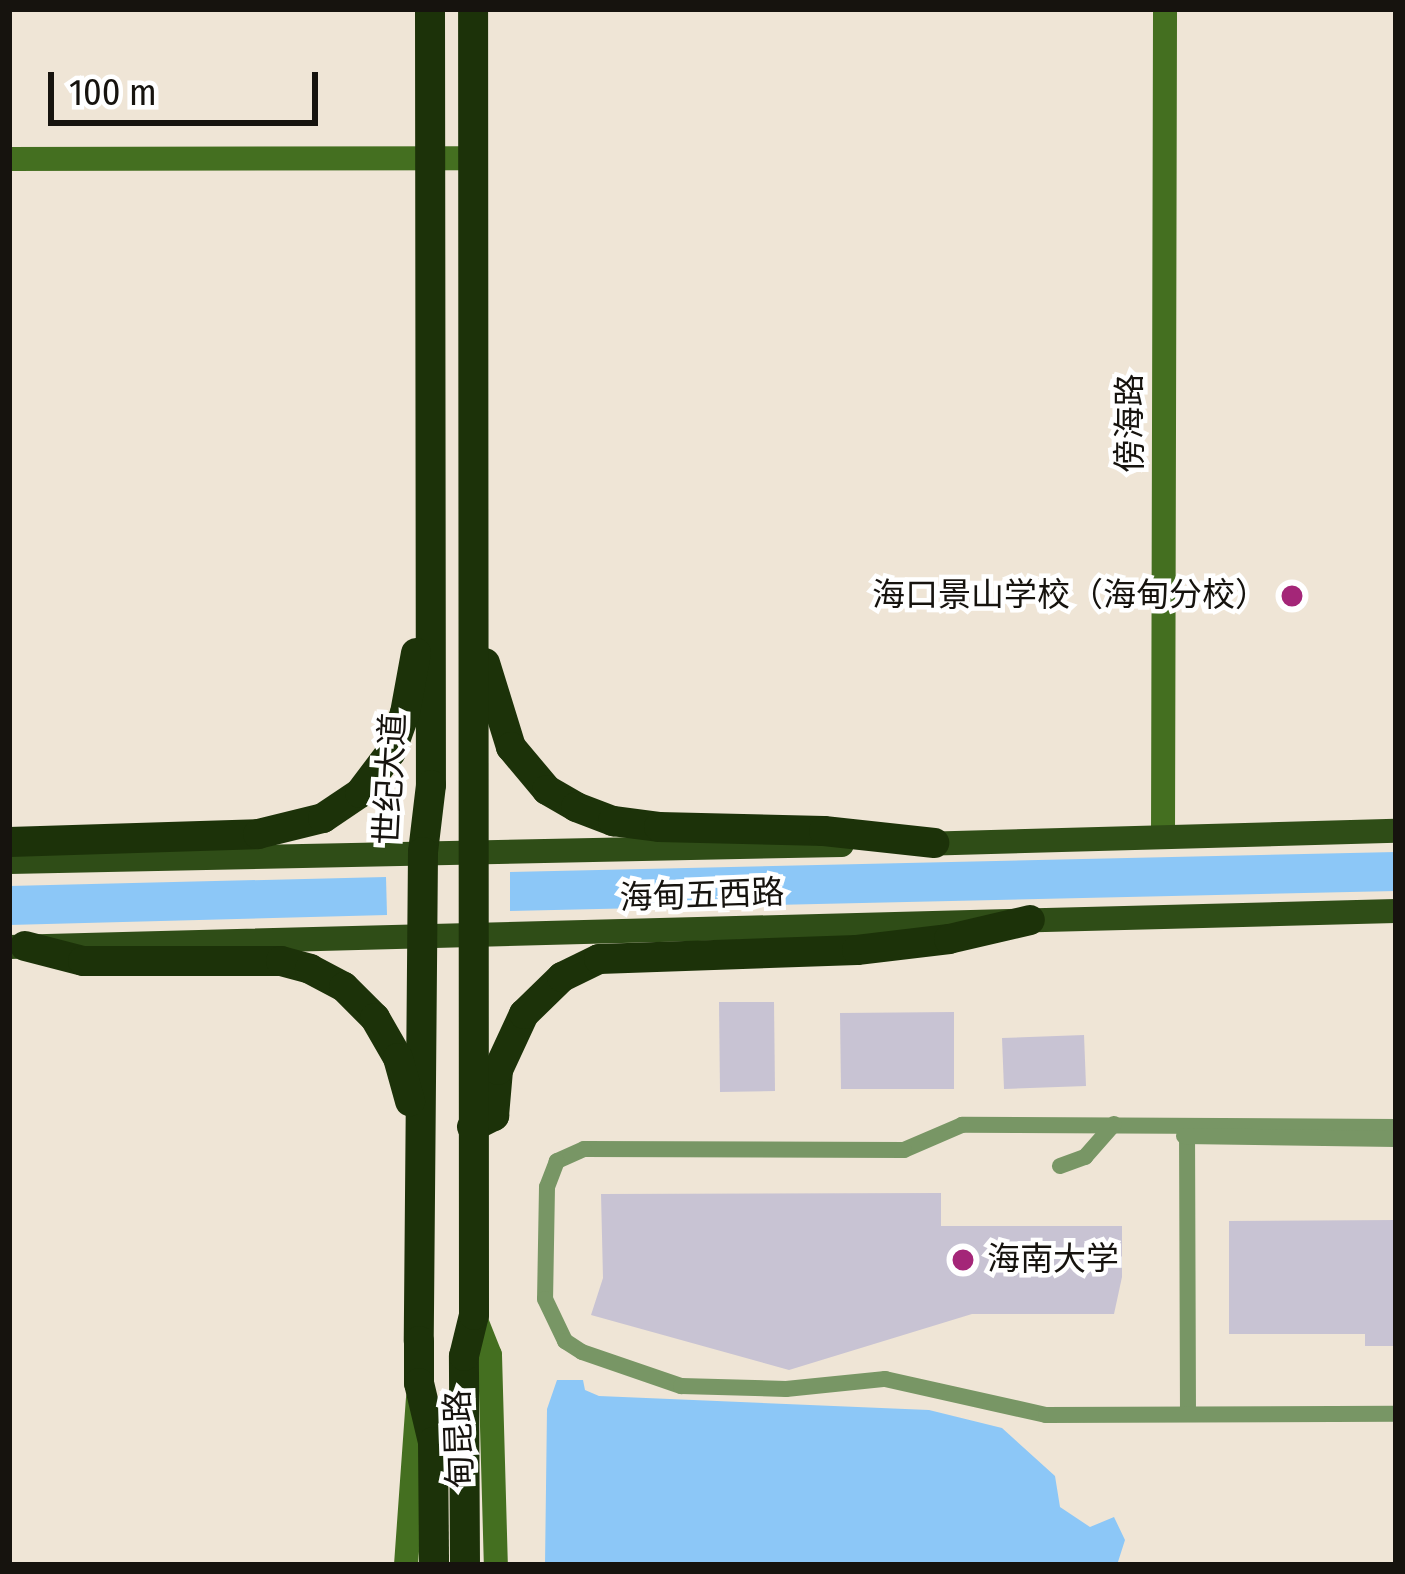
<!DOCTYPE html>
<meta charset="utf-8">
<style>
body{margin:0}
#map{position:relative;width:1405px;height:1574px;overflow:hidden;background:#efe5d6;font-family:"Fira Sans Condensed","Noto Sans SC",sans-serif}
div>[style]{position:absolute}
.water>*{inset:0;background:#8cc7f7}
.building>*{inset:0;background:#c8c3d3}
.street>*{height:16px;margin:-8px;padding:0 8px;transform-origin:8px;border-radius:8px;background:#789665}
.secondary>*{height:24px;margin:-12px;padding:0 12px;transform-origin:12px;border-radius:12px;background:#446f20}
.primary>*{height:24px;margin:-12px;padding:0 12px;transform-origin:12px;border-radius:12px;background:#2f4d17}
.highway>*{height:30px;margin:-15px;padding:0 15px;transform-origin:15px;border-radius:15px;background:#1c3209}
.dots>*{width:33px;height:33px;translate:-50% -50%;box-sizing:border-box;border:6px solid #fff;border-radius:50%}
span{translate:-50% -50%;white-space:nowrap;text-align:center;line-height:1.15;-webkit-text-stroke:9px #fff;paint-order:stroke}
.street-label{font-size:33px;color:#16130e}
.poi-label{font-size:33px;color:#16130e}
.right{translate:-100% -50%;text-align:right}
.left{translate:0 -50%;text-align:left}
.frame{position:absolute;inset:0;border:12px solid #16130e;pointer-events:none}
.scale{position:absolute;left:48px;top:72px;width:270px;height:54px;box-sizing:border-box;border:6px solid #16130e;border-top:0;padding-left:15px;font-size:36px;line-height:42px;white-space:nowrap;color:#16130e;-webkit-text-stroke:9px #fff;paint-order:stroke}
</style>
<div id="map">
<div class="water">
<div style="clip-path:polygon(1396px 852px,1396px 891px,510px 911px,510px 872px)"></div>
<div style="clip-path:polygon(386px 877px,387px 915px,9px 925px,9px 886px)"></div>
<div style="clip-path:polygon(557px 1380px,583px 1380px,585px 1390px,599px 1396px,929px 1410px,1002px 1428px,1055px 1476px,1060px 1507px,1090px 1527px,1114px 1517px,1125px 1540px,1117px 1565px,545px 1565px,547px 1409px)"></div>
</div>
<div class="building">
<div style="clip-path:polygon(719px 1002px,774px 1002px,775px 1091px,720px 1092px)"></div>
<div style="clip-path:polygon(954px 1012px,954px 1089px,841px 1089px,840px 1013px)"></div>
<div style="clip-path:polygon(1084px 1035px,1086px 1086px,1004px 1089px,1002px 1038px)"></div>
<div style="clip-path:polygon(941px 1193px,941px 1226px,1122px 1226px,1122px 1277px,1114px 1314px,972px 1314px,789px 1370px,591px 1315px,603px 1278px,601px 1194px)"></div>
<div style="clip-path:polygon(1396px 1220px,1396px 1346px,1365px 1346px,1365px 1334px,1229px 1334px,1229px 1221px)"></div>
</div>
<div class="street">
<div style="left:1187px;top:1127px;width:285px;rotate:89.8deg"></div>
<div style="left:1396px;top:1127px;width:434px;rotate:-179.7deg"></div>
<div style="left:962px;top:1125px;width:63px;rotate:156.7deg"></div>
<div style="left:904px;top:1150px;width:320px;rotate:-179.8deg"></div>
<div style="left:584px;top:1149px;width:30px;rotate:156deg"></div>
<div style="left:557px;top:1161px;width:28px;rotate:111deg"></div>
<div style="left:547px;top:1187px;width:112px;rotate:91deg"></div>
<div style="left:545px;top:1299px;width:47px;rotate:64.5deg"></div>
<div style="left:565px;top:1341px;width:20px;rotate:33deg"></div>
<div style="left:582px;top:1352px;width:105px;rotate:19deg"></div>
<div style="left:681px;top:1386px;width:105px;rotate:1.6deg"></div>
<div style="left:786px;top:1389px;width:100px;rotate:-5.8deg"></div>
<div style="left:885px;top:1379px;width:165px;rotate:12.6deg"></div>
<div style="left:1046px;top:1415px;width:350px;rotate:-0.2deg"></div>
<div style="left:1184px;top:1136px;width:212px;rotate:0.8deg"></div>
<div style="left:1060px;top:1166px;width:27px;rotate:-20deg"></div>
<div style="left:1085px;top:1157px;width:44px;rotate:-48.7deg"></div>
</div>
<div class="secondary">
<div style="left:9px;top:159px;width:463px;rotate:-0.1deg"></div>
<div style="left:1163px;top:837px;width:828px;rotate:-89.86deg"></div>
<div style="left:474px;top:1315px;width:43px;rotate:68.2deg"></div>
<div style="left:490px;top:1355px;width:210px;rotate:88.4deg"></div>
<div style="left:406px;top:1565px;width:167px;rotate:-85.9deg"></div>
</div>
<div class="primary">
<div style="left:919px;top:844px;width:477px;rotate:-1.6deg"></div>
<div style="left:9px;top:862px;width:833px;rotate:-1.17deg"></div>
<div style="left:9px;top:947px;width:1387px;rotate:-1.49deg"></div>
</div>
<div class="highway">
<div style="left:430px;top:9px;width:776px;rotate:89.93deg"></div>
<div style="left:431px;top:785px;width:67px;rotate:96.8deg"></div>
<div style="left:423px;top:852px;width:489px;rotate:90.5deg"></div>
<div style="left:419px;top:1341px;width:42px;rotate:90deg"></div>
<div style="left:419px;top:1383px;width:61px;rotate:76.7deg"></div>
<div style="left:433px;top:1442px;width:123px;rotate:89.5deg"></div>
<div style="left:485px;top:663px;width:88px;rotate:72.8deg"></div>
<div style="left:511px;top:747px;width:56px;rotate:50.1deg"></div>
<div style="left:547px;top:790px;width:34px;rotate:30deg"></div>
<div style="left:576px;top:807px;width:40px;rotate:21deg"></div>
<div style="left:613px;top:821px;width:46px;rotate:7.4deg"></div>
<div style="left:659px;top:827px;width:165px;rotate:1.4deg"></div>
<div style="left:824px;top:831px;width:111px;rotate:6.2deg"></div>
<div style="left:9px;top:842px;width:249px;rotate:-1.8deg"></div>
<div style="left:258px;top:834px;width:67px;rotate:-13.8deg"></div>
<div style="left:323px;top:818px;width:45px;rotate:-34deg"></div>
<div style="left:360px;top:793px;width:51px;rotate:-52.9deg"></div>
<div style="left:391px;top:752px;width:41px;rotate:-70.3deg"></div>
<div style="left:405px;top:713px;width:61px;rotate:-79.6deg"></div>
<div style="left:25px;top:946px;width:60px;rotate:14.5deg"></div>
<div style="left:83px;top:961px;width:198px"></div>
<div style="left:281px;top:961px;width:30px;rotate:15deg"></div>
<div style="left:310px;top:969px;width:38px;rotate:28deg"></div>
<div style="left:344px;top:987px;width:44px;rotate:45deg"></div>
<div style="left:375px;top:1018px;width:46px;rotate:60.1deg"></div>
<div style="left:398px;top:1058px;width:45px;rotate:74.4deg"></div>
<div style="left:472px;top:1127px;width:25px;rotate:-27deg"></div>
<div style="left:494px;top:1116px;width:46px;rotate:-85deg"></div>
<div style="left:498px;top:1070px;width:62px;rotate:-65.1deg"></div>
<div style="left:524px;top:1014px;width:53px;rotate:-44.2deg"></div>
<div style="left:562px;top:977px;width:41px;rotate:-25.9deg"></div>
<div style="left:599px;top:959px;width:258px;rotate:-2deg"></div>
<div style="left:857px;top:950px;width:93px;rotate:-6.8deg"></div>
<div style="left:949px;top:939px;width:83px;rotate:-13.2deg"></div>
<div style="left:465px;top:1565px;width:209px;rotate:-90.3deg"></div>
<div style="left:464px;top:1356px;width:42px;rotate:-76.3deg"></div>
<div style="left:474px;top:1315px;width:1306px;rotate:-90.04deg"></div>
</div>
<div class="dots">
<div style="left:1292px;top:596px;background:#a42678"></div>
<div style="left:963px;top:1260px;background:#a42678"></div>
</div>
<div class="street-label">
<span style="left:1131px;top:423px;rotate:-90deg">傍海路</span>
<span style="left:391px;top:779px;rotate:-87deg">世纪大道</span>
<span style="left:702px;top:896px;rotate:-2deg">海甸五西路</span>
<span style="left:460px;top:1439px;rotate:-92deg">甸昆路</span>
</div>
<div class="poi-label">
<span class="right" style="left:1268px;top:596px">海口景山学校（海甸分校）</span>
<span class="left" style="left:987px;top:1260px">海南大学</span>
</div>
<div class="frame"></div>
<div class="scale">100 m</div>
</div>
